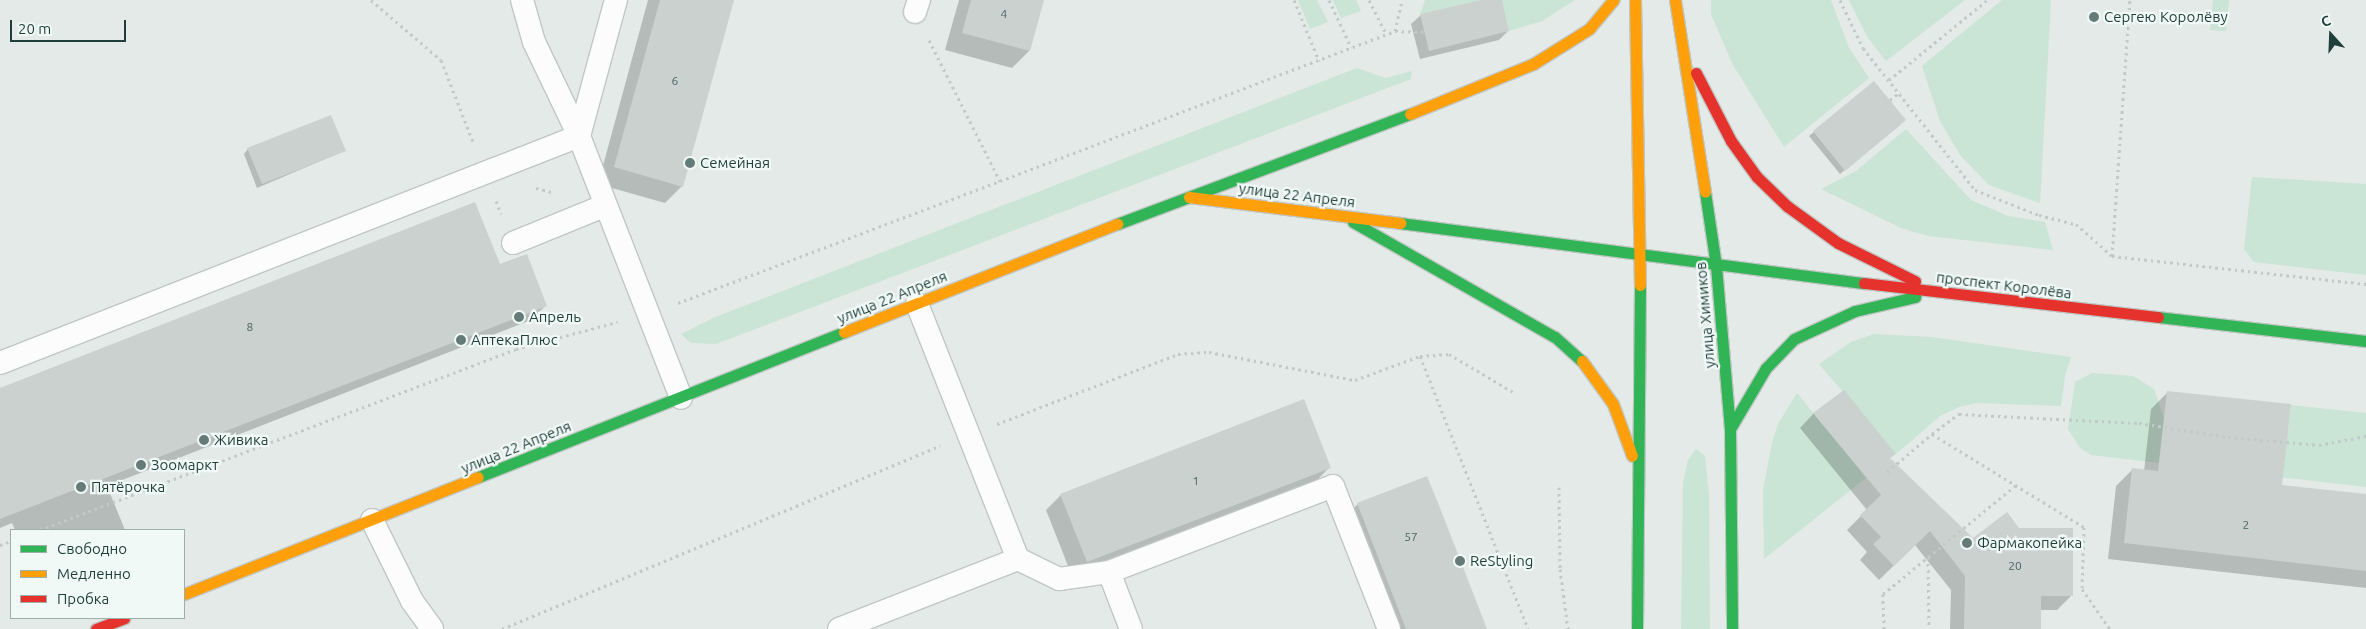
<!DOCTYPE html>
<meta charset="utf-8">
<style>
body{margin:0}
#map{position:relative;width:2366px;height:629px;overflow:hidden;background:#e3eae7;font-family:Ubuntu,sans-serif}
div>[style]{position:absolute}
.green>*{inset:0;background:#cae4d5}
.shadow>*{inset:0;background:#0003}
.building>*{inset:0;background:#cad1cf}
.path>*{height:3px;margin-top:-1.5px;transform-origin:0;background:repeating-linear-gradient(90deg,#c0cac8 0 2.5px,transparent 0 6.5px)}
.roads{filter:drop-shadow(1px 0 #c0c7c4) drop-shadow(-1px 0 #c0c7c4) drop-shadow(0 1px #c0c7c4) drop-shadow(0 -1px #c0c7c4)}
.lane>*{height:22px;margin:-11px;padding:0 11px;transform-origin:11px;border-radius:11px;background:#fbfcfb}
.fast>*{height:11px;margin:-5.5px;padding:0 5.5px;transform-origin:5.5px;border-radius:5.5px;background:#30b455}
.slow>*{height:11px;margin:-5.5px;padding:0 5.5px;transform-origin:5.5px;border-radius:5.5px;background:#ff9f0a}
.jam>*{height:11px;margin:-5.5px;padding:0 5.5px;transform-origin:5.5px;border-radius:5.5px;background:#e5322d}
.dots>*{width:14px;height:14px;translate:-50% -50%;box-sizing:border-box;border:2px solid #f1f9f6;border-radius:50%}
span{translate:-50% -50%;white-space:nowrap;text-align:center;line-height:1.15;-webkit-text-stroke:4.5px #f1f9f6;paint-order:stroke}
.number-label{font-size:12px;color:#4a6460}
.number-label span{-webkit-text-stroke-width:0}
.poi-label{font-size:15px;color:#1f3f3a}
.left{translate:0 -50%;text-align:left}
.street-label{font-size:15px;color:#1f3f3a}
.legend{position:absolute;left:10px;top:529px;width:175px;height:90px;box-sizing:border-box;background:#f1f9f6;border:1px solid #9dafab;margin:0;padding:6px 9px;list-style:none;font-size:15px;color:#1f3f3a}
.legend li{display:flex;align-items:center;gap:10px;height:25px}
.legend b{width:25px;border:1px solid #9dafab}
.north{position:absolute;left:2306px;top:10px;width:50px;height:50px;-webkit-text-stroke:4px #f1f9f6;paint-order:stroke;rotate:340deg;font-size:14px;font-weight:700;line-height:20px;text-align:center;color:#1f3f3a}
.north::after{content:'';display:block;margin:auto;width:18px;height:22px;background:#1f3f3a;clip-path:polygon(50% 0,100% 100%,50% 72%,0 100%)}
.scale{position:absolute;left:10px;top:20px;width:116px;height:22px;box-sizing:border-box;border:2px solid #1f3f3a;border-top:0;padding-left:6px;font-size:15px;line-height:18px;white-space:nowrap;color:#1f3f3a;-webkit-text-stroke:4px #f1f9f6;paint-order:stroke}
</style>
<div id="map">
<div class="green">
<div style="clip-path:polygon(1298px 0,1317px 0,1328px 22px,1310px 29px)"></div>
<div style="clip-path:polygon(1333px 0,1356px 0,1361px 11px,1341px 18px)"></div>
<div style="clip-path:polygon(1425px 0,1481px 0,1420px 14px)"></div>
<div style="clip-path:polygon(1502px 0,1575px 0,1542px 21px,1509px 31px)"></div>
<div style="clip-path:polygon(1711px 0,1831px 0,1849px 48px,1869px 78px,1784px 147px,1733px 65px,1711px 14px)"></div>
<div style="clip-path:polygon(1849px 0,1965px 0,1886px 61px,1868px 38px)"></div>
<div style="clip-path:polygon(2002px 0,2051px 0,2040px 203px,1989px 185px,1960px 155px,1940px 121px,1922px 66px)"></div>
<div style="clip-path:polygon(2213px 0,2229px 0,2226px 31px,2210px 30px)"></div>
<div style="clip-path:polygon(1357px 68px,1385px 78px,1412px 71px,1411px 79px,716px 344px,691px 343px,681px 334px,713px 318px)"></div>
<div style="clip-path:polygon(1906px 129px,1971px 200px,2008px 216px,2045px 222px,2053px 250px,1928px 236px,1901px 228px,1821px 189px,1856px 171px)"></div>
<div style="clip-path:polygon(2252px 177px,2366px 184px,2366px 275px,2254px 262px,2244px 249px)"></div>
<div style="clip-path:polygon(1874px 334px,1932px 337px,2071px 357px,2065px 376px,2061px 406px,1976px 403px,1959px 407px,1940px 416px,1896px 454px,1819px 364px,1851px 342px)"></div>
<div style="clip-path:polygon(2092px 373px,2133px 376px,2154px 389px,2164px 418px,2288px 432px,2291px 405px,2366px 413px,2366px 487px,2091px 455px,2080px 448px,2068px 429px,2075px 382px)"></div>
<div style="clip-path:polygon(1797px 393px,1866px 478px,1764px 559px,1763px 490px,1772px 443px,1778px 424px)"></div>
<div style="clip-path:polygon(1696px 449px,1705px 456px,1709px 496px,1710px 629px,1681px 629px,1683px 483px,1688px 460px)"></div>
</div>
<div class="shadow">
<div style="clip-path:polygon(648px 0,733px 0,682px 186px,665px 203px,598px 184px)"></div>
<div style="clip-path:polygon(959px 0,1043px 0,1029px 51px,1012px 68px,945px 50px)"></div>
<div style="clip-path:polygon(1487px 0,1501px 0,1508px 31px,1499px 40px,1420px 59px,1411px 24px,1421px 15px)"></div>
<div style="clip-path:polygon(1874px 83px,1900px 125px,1840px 174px,1809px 136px)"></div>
<div style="clip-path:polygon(248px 149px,344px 151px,257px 188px,244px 154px)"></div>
<div style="clip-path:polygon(499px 266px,546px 305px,531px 320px,107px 486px,125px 530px,15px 530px,12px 523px,0 528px,0 389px)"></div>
<div style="clip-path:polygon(2167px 393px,2281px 486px,2366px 496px,2366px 588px,2108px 559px,2116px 486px,2133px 469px,2144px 471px,2151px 409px)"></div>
<div style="clip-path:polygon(1814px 413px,1889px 459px,1973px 540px,2072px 595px,2057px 610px,2040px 610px,2040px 629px,1950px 629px,1951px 590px,1915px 545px,1879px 580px,1860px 560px,1867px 552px,1847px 530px,1867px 510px,1800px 428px)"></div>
<div style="clip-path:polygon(1329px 468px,1314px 483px,1072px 576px,1046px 510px,1061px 495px)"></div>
<div style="clip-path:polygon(1358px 504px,1485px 629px,1386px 629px,1343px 519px)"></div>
</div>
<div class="building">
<div style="clip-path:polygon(660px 0,734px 0,683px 187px,614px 167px)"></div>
<div style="clip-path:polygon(971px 0,1044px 0,1030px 51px,962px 33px)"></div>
<div style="clip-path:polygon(1481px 0,1502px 0,1509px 31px,1429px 51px,1420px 14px)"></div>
<div style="clip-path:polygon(1874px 81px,1906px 120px,1845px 171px,1813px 131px)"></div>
<div style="clip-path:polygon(331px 115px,346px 151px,262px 184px,247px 148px)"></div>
<div style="clip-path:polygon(475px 202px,500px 264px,527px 254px,547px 306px,0 519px,0 388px)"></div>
<div style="clip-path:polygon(1844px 390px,1896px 454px,1890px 458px,1973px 538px,2007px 512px,2019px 528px,2073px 528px,2073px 596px,2041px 596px,2041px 629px,1964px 629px,1965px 576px,1930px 531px,1894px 566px,1873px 544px,1881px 537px,1860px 515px,1881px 495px,1813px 413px)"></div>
<div style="clip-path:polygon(2167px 391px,2291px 404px,2282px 485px,2366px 494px,2366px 571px,2124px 543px,2132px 468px,2158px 471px)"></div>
<div style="clip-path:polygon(1304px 399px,1331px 468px,1087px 562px,1060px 494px)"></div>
<div style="clip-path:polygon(1427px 476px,1442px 513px,1487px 629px,1406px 629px,1357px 503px)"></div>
</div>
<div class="path">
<div style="left:371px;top:0;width:92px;rotate:40.6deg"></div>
<div style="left:441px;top:60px;width:90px;rotate:68.6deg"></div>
<div style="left:1294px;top:0;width:66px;rotate:67.7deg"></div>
<div style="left:1329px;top:0;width:52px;rotate:64.9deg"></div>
<div style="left:1369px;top:0;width:38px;rotate:63deg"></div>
<div style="left:1840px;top:0;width:53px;rotate:64.4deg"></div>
<div style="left:1863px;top:48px;width:181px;rotate:51.7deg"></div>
<div style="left:1975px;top:190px;width:69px;rotate:21.3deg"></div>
<div style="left:2039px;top:215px;width:38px;rotate:14deg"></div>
<div style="left:2076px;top:224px;width:48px;rotate:41.6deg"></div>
<div style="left:2112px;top:256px;width:256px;rotate:6.3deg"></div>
<div style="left:1395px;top:31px;width:32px;rotate:-77deg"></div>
<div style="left:929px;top:40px;width:160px;rotate:63.3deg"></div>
<div style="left:1889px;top:80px;width:127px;rotate:-39.2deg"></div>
<div style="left:1890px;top:100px;width:13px;rotate:-39deg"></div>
<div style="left:536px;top:188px;width:16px;rotate:14deg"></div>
<div style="left:496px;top:201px;width:14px;rotate:69deg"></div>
<div style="left:2112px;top:256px;width:257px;rotate:-86deg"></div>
<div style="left:678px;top:303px;width:767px;rotate:-20.77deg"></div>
<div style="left:1395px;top:31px;width:29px;rotate:2deg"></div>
<div style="left:1420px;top:356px;width:294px;rotate:68.4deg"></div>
<div style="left:997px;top:424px;width:194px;rotate:-21.1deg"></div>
<div style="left:1178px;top:354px;width:31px;rotate:-4deg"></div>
<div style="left:1209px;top:352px;width:149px;rotate:10.9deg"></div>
<div style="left:1355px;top:380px;width:69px;rotate:-20.3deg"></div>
<div style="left:1420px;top:356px;width:29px;rotate:-4deg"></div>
<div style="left:1449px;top:354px;width:74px;rotate:30.7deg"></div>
<div style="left:1932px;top:434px;width:34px;rotate:-37deg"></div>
<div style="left:1959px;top:414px;width:180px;rotate:2.9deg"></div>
<div style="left:2139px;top:423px;width:90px;rotate:8.9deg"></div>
<div style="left:2228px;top:437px;width:91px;rotate:5deg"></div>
<div style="left:2319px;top:445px;width:48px;rotate:-10.8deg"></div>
<div style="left:1887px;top:472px;width:59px;rotate:-40.2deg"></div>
<div style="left:1932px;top:434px;width:178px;rotate:31.5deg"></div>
<div style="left:2084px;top:527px;width:62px;rotate:91.8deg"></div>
<div style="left:2082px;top:589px;width:49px;rotate:55deg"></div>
<div style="left:1559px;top:487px;width:82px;rotate:89.3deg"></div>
<div style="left:1560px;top:569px;width:61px;rotate:82.4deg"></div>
<div style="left:40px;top:530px;width:509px;rotate:-20.82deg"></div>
<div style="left:516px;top:349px;width:105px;rotate:-15deg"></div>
<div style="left:0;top:545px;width:12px;rotate:-20deg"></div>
<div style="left:1928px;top:557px;width:72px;rotate:89.2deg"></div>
<div style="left:502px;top:629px;width:475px;rotate:-22.7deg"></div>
<div style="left:1884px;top:629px;width:35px;rotate:-92deg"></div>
<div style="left:1883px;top:594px;width:172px;rotate:-39.3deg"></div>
</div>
<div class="roads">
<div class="lane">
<div style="left:522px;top:0;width:44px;rotate:74.1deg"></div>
<div style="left:534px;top:42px;width:104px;rotate:64.4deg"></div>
<div style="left:579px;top:136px;width:281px;rotate:68.7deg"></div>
<div style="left:915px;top:12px;width:13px;rotate:-72deg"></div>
<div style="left:579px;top:136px;width:141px;rotate:-74.8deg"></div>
<div style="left:513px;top:243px;width:100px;rotate:-22.2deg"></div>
<div style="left:917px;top:304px;width:274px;rotate:68.4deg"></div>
<div style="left:1018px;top:559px;width:46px;rotate:26deg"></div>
<div style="left:1059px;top:579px;width:50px;rotate:-8deg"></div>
<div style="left:0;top:363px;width:622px;rotate:-21.41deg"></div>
<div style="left:372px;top:520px;width:90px;rotate:63.7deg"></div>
<div style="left:412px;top:601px;width:34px;rotate:54deg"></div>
<div style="left:839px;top:629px;width:192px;rotate:-21.4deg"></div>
<div style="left:1131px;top:629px;width:61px;rotate:-111.1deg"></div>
<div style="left:1109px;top:572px;width:240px;rotate:-21deg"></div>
<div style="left:1333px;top:486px;width:154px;rotate:68.6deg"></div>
</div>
<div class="fast">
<div style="left:1705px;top:192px;width:75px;rotate:81.5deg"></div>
<div style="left:1716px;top:266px;width:164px;rotate:85.1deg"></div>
<div style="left:1730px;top:429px;width:200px;rotate:89.4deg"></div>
<div style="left:1353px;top:222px;width:232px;rotate:29.7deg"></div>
<div style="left:1555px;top:337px;width:36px;rotate:42deg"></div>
<div style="left:1400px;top:223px;width:468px;rotate:7.4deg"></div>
<div style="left:1117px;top:224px;width:313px;rotate:-20.6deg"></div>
<div style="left:2158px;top:317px;width:209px;rotate:6.6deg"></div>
<div style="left:1730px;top:429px;width:71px;rotate:-59.5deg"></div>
<div style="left:1766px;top:368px;width:40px;rotate:-46deg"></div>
<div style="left:1794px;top:339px;width:67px;rotate:-24.7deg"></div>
<div style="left:1855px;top:311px;width:62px;rotate:-13.1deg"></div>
<div style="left:478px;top:477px;width:394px;rotate:-21.6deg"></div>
<div style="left:1637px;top:629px;width:344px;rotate:-89.5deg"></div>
</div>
<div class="slow">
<div style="left:1635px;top:0;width:285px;rotate:89deg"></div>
<div style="left:1675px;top:0;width:194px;rotate:81.1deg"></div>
<div style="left:1410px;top:114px;width:133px;rotate:-22.1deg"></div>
<div style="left:1533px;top:64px;width:66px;rotate:-32deg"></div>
<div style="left:1589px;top:29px;width:38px;rotate:-50deg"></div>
<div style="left:1189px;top:197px;width:213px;rotate:7deg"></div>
<div style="left:844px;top:332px;width:294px;rotate:-21.6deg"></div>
<div style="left:1582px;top:361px;width:53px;rotate:54.2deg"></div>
<div style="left:1613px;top:404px;width:55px;rotate:69.9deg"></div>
<div style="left:184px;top:594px;width:316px;rotate:-21.7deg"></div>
</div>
<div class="jam">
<div style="left:1696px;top:73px;width:76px;rotate:62.8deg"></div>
<div style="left:1731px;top:141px;width:44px;rotate:54.2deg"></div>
<div style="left:1757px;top:177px;width:42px;rotate:44deg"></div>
<div style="left:1787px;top:206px;width:63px;rotate:36deg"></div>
<div style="left:1838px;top:243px;width:86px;rotate:26.3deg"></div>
<div style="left:1864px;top:283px;width:296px;rotate:6.6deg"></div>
<div style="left:96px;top:629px;width:30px;rotate:-21deg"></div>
</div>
</div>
<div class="dots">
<div style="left:2094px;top:17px;background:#647b77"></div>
<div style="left:690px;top:163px;background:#647b77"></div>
<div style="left:519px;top:317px;background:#647b77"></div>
<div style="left:461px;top:340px;background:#647b77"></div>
<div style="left:204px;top:440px;background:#647b77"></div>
<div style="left:141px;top:465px;background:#647b77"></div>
<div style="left:81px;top:487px;background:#647b77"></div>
<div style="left:1967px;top:543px;background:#647b77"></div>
<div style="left:1460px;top:561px;background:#647b77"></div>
</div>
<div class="number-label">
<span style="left:1004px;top:14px">4</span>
<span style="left:675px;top:81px">6</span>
<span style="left:250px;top:327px">8</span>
<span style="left:1196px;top:481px">1</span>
<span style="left:2246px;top:525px">2</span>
<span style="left:1411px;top:537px">57</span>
<span style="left:2015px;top:566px">20</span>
</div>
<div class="poi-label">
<span class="left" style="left:2104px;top:17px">Сергею Королёву</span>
<span class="left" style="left:700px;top:163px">Семейная</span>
<span class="left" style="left:529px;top:317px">Апрель</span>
<span class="left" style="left:471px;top:340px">АптекаПлюс</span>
<span class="left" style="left:214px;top:440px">Живика</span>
<span class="left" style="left:151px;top:465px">Зоомаркт</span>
<span class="left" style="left:91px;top:487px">Пятёрочка</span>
<span class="left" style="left:1977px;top:543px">Фармакопейка</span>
<span class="left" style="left:1470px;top:561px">ReStyling</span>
</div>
<div class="street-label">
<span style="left:1297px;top:195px;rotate:7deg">улица 22 Апреля</span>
<span style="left:2004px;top:285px;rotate:7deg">проспект Королёва</span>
<span style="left:892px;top:297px;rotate:-22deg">улица 22 Апреля</span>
<span style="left:1705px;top:315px;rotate:-95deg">улица Химиков</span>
<span style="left:516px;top:447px;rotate:-22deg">улица 22 Апреля</span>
</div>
<ul class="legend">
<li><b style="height:6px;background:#30b455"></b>Свободно</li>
<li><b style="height:6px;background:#ff9f0a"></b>Медленно</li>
<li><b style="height:6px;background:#e5322d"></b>Пробка</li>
</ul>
<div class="north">С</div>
<div class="scale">20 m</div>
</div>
